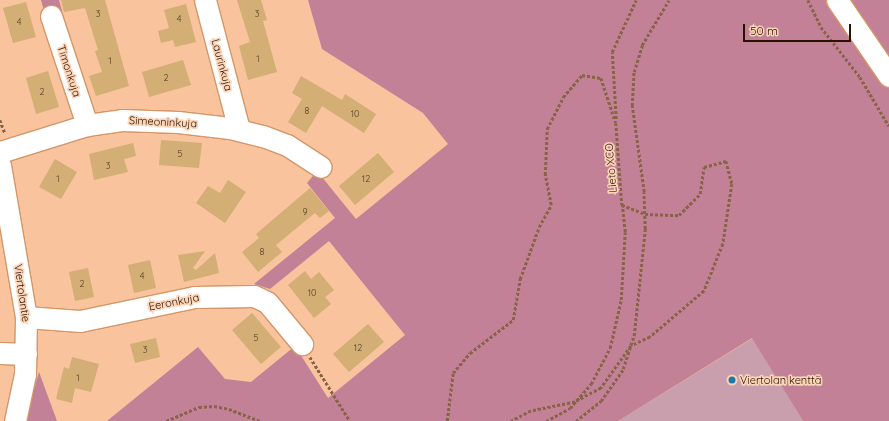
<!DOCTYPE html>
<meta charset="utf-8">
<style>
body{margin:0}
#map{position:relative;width:889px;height:421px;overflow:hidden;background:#f8c39d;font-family:Quicksand,sans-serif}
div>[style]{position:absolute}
.green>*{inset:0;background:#ca9fad}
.forest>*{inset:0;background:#c28197}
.building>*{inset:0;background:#d3ae75}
.path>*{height:2.5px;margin-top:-1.25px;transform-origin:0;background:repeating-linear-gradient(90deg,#886348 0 3px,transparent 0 5px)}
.roads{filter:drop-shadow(1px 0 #d59565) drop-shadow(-1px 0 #d59565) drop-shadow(0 1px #d59565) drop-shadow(0 -1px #d59565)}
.minor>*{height:21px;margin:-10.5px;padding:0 10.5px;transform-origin:10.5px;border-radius:10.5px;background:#fff}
.dots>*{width:11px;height:11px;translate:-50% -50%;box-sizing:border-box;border:2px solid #fcd4b7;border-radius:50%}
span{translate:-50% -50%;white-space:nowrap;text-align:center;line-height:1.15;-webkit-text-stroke:3.5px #fcd4b7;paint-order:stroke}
.number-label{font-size:9px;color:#54391e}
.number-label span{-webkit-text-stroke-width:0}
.street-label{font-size:11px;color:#2a1201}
.poi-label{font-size:11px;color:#2a1201}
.left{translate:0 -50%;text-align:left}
.scale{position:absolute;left:743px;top:24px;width:108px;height:18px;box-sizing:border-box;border:2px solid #2a1201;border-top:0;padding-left:5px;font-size:12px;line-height:14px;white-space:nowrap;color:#2a1201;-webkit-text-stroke:3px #fcd4b7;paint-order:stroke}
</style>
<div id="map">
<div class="green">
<div style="clip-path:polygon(753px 338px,803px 421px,618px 421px)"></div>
</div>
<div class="forest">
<div style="clip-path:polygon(41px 0,59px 0,68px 33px,52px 39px)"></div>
<div style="clip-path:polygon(308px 0,889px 0,889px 421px,803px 421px,752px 338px,618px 421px,107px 421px,198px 347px,225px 379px,251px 382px,295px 346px,328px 398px,405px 335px,329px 241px,270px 289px,254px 284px,335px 218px,307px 183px,317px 171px,356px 219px,448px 144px,423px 113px,322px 49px)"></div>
<div style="clip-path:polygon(39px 372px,57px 421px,25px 421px)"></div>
</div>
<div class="building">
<div style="clip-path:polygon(61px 0,105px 0,129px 86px,96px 96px,89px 76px,102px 72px,95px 51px,98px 50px,85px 8px,64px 12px)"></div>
<div style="clip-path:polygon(237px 0,261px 0,267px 20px,263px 21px,277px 72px,248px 80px,239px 46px,250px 42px)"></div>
<div style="clip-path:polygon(26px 2px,36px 37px,13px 43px,3px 8px)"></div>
<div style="clip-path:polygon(186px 4px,196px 42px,175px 47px,173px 40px,161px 43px,158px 31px,169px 28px,164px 10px)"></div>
<div style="clip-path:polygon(183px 60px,191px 85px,149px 97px,142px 72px)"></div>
<div style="clip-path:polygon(48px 71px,59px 107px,36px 114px,26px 78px)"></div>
<div style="clip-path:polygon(301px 76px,342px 100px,345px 94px,376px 114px,364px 133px,322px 106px,306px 133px,288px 122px,302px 99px,292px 93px)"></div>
<div style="clip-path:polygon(161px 140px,202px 143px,199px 168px,159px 165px)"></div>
<div style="clip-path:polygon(133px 143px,136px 156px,124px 159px,128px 172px,94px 180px,89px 154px)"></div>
<div style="clip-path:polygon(378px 153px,394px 172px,355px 205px,339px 186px)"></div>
<div style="clip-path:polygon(55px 159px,77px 172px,61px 199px,39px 187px)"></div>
<div style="clip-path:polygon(228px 180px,246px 192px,225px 223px,196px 203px,208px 186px,220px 193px)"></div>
<div style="clip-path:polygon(310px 188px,329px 211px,320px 218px,315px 213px,276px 245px,282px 252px,258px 272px,242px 252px,259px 238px,256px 234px)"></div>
<div style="clip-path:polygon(205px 251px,193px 268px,196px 270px,215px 253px,219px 273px,184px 282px,178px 255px)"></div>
<div style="clip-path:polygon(150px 260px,156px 288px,134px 293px,128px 265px)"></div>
<div style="clip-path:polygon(88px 268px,94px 297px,75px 301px,69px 272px)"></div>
<div style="clip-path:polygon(305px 271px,311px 279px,319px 272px,334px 290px,325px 297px,331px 304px,314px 318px,288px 285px)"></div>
<div style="clip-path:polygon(252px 313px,281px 347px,261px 364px,232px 330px)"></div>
<div style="clip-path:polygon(368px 324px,384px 342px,349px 372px,333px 354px)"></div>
<div style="clip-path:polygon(156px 338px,160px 357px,135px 363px,130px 344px)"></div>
<div style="clip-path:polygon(72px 357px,99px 364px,91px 392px,75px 388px,72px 403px,56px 399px,64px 367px,69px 369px)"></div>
</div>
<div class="path">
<div style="left:808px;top:0;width:30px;rotate:64deg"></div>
<div style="left:821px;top:27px;width:63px;rotate:52deg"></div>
<div style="left:860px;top:77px;width:57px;rotate:59.4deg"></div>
<div style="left:616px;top:119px;width:67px;rotate:-93.4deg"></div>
<div style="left:612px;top:52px;width:57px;rotate:-65.2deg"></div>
<div style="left:0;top:120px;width:14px;rotate:69deg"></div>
<div style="left:310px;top:357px;width:75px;rotate:58deg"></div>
<div style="left:166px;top:421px;width:36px;rotate:-23deg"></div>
<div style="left:199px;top:407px;width:15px;rotate:-4deg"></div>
<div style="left:214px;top:406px;width:15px;rotate:11deg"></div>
<div style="left:229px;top:409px;width:33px;rotate:21deg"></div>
<div style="left:447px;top:421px;width:48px;rotate:-82.9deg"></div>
<div style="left:453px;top:373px;width:26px;rotate:-50deg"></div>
<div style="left:470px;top:353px;width:54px;rotate:-37.5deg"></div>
<div style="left:513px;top:320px;width:42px;rotate:-80.3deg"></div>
<div style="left:520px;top:279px;width:55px;rotate:-69.9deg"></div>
<div style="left:539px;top:227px;width:25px;rotate:-61deg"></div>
<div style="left:551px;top:205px;width:31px;rotate:-101deg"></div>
<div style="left:545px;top:175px;width:46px;rotate:-87.5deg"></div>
<div style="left:547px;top:129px;width:36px;rotate:-63deg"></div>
<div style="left:563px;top:97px;width:29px;rotate:-49deg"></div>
<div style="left:582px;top:75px;width:19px;rotate:9deg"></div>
<div style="left:601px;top:78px;width:47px;rotate:71.6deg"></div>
<div style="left:616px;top:123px;width:82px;rotate:85.8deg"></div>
<div style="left:622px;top:205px;width:25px;rotate:21deg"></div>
<div style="left:645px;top:214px;width:34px;rotate:2deg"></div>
<div style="left:679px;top:215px;width:30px;rotate:-45deg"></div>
<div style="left:700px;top:194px;width:27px;rotate:-82deg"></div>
<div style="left:704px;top:167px;width:23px;rotate:-15deg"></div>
<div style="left:726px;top:161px;width:24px;rotate:75deg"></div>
<div style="left:732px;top:184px;width:61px;rotate:98.5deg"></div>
<div style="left:723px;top:244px;width:51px;rotate:112deg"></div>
<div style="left:704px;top:291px;width:71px;rotate:139.6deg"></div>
<div style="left:650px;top:337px;width:21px;rotate:155deg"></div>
<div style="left:631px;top:346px;width:52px;rotate:125.5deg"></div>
<div style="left:601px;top:388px;width:30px;rotate:152deg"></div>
<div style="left:575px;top:402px;width:45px;rotate:168.4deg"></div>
<div style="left:531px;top:411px;width:22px;rotate:153deg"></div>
<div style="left:546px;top:421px;width:27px;rotate:-28deg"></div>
<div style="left:570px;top:408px;width:32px;rotate:-49deg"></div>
<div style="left:591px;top:384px;width:41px;rotate:-62.2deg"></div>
<div style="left:610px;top:348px;width:49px;rotate:-77.1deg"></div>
<div style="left:621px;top:300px;width:68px;rotate:-86.6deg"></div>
<div style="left:625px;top:232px;width:28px;rotate:-96deg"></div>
<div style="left:576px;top:421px;width:32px;rotate:-39deg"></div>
<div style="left:601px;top:401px;width:39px;rotate:-55deg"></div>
<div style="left:623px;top:369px;width:35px;rotate:-72deg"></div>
<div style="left:634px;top:336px;width:108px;rotate:-84.1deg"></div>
<div style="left:645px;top:229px;width:37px;rotate:-92deg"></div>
<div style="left:644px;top:192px;width:87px;rotate:-97.9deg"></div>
<div style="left:632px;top:106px;width:34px;rotate:-87deg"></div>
<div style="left:634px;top:72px;width:28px;rotate:-73deg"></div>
<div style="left:642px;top:45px;width:52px;rotate:-59deg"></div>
</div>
<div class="roads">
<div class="minor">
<div style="left:205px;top:0;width:134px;rotate:75.3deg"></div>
<div style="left:837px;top:0;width:92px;rotate:55.6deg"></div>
<div style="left:51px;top:16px;width:115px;rotate:71.7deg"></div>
<div style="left:0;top:152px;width:91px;rotate:-17.2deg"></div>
<div style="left:87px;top:125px;width:35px;rotate:-8deg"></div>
<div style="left:122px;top:120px;width:56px;rotate:2deg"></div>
<div style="left:178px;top:122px;width:52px;rotate:6.6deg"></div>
<div style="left:230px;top:128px;width:34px;rotate:14deg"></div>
<div style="left:263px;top:136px;width:26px;rotate:21deg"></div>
<div style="left:287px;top:145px;width:40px;rotate:32.9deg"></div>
<div style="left:0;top:165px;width:154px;rotate:80.3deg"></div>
<div style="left:26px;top:317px;width:57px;rotate:91deg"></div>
<div style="left:25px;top:374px;width:48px;rotate:102deg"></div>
<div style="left:26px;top:317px;width:54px;rotate:4.2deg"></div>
<div style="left:80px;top:321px;width:117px;rotate:-11.8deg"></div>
<div style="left:195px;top:297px;width:59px;rotate:-1deg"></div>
<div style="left:254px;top:296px;width:14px;rotate:25deg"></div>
<div style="left:267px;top:302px;width:55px;rotate:50.2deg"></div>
<div style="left:0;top:353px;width:26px;rotate:2deg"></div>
</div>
</div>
<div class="dots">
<div style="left:732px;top:380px;background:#1f78a7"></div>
</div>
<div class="number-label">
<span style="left:98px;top:14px">3</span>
<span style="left:257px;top:14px">3</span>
<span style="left:179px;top:19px">4</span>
<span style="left:19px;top:22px">4</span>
<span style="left:258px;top:59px">1</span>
<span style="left:110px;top:61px">1</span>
<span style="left:166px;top:78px">2</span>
<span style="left:42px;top:92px">2</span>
<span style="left:307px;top:111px">8</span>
<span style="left:355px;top:114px">10</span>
<span style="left:180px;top:154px">5</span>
<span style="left:108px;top:166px">3</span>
<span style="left:58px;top:179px">1</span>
<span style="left:366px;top:179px">12</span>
<span style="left:305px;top:212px">9</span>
<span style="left:262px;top:252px">8</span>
<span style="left:142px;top:276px">4</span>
<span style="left:82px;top:284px">2</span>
<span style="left:312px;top:293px">10</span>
<span style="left:256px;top:338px">5</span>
<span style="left:358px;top:348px">12</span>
<span style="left:145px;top:350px">3</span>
<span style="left:78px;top:378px">1</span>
</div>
<div class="street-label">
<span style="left:222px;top:65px;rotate:75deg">Laurinkuja</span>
<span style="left:69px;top:71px;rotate:72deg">Timonkuja</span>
<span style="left:163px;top:122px;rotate:3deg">Simeoninkuja</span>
<span style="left:611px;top:168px;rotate:-95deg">Lieto XCO</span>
<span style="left:22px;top:293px;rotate:82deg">Viertolantie</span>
<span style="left:174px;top:302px;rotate:-11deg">Eeronkuja</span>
</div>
<div class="poi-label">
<span class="left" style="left:740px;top:380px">Viertolan kenttä</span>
</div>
<div class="scale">50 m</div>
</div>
